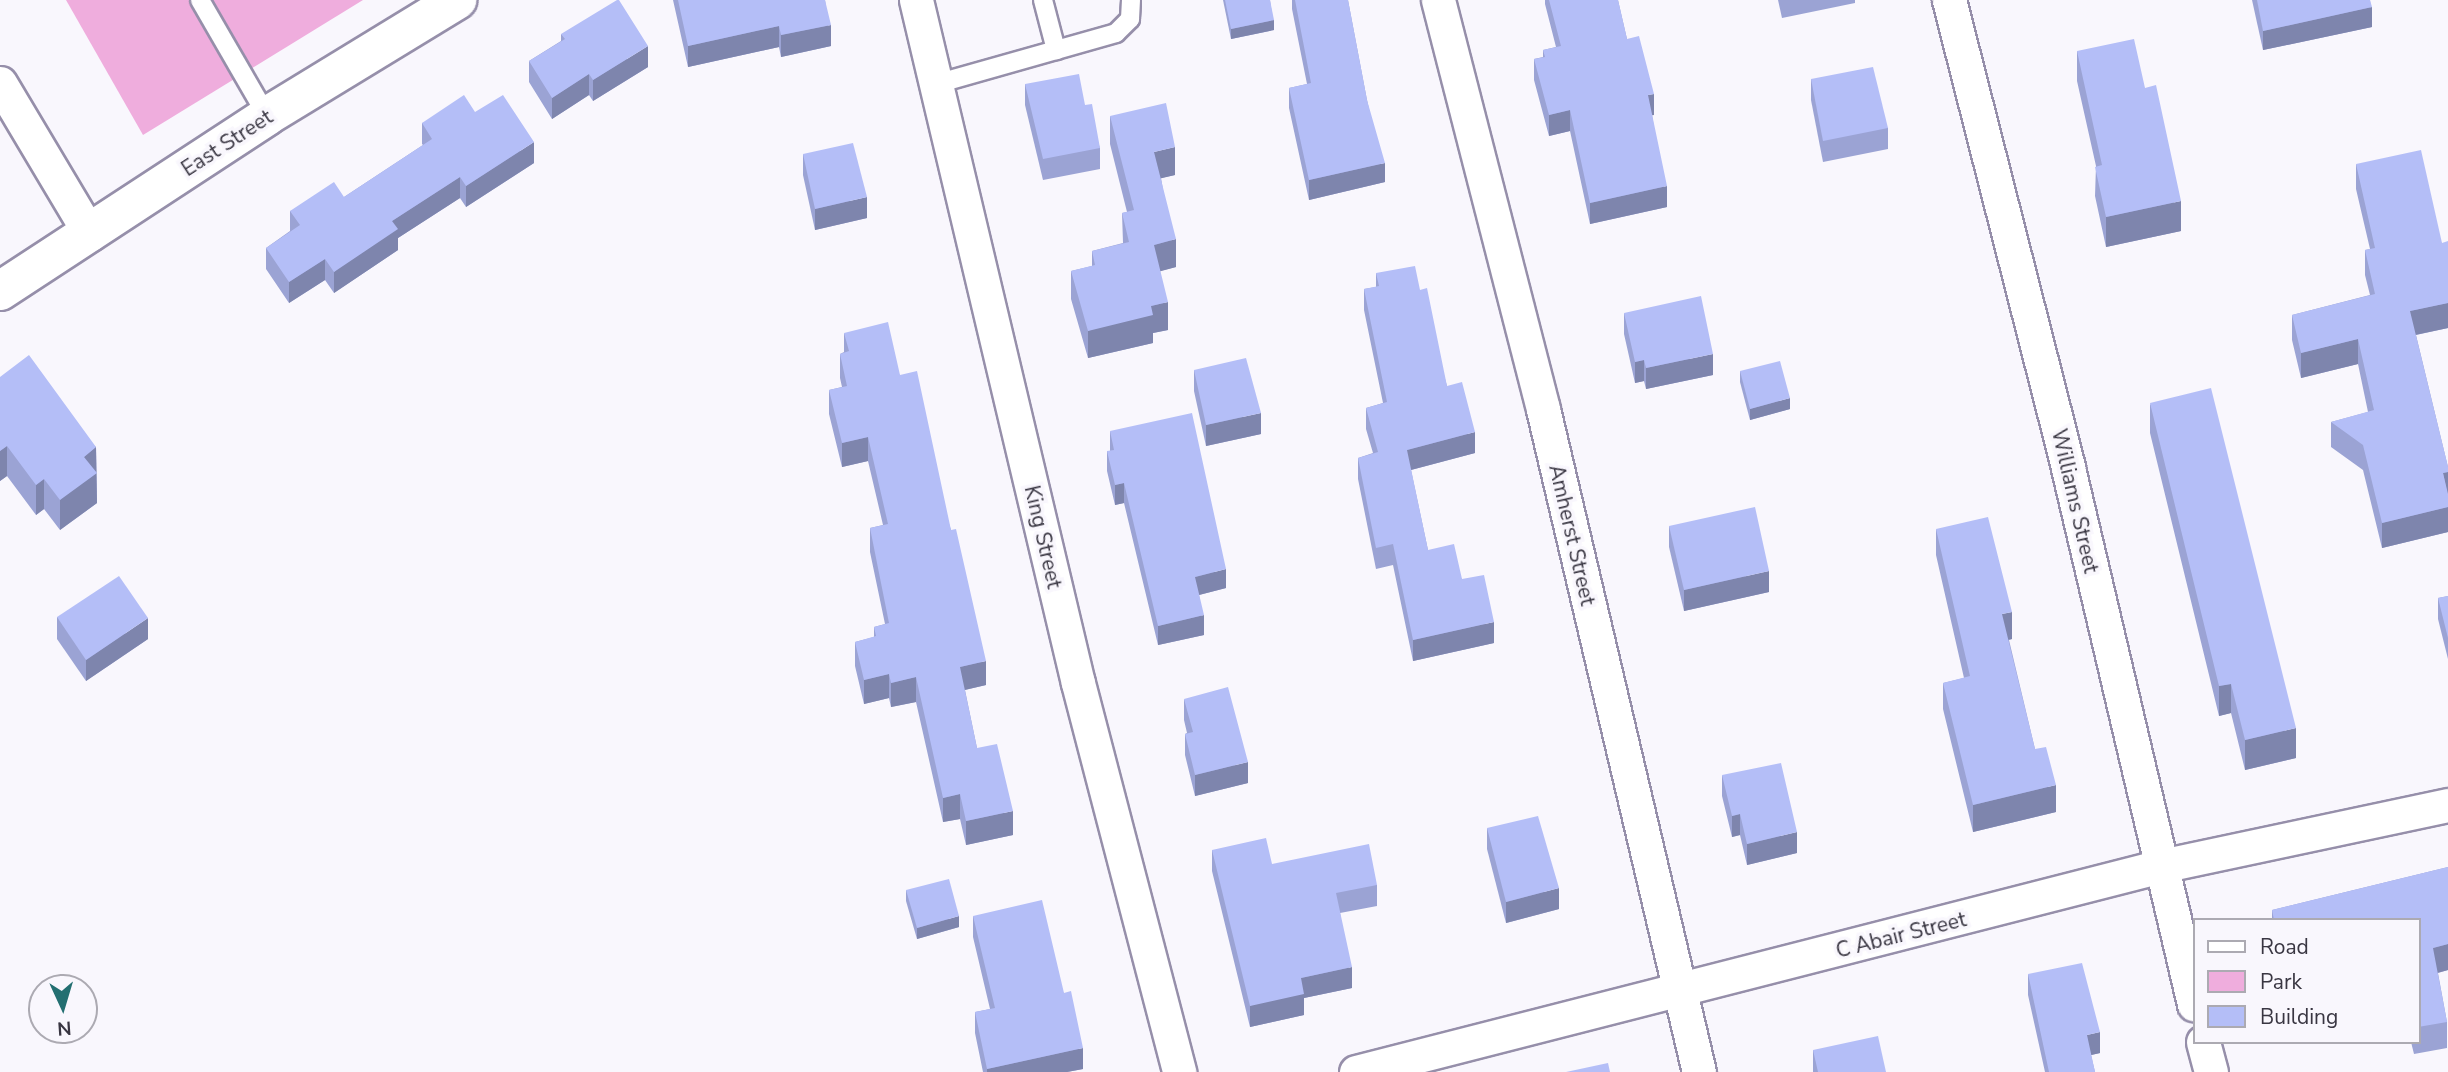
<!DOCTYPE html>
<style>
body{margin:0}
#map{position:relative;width:2448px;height:1072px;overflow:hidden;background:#f9f7fd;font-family:"Nunito Sans",sans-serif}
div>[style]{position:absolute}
.green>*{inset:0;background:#efaddd}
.roads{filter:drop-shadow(2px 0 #968faa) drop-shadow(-2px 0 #968faa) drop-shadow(0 2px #968faa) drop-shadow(0 -2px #968faa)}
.lane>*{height:18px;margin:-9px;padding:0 9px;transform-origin:9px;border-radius:9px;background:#fff}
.street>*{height:33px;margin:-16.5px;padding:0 16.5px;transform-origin:16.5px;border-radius:16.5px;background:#fff}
.secondary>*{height:38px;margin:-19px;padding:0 19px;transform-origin:19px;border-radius:19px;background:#fff}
.wall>*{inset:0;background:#9ba3d4}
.shaded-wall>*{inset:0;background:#7e85ad}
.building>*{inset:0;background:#b4bef7}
span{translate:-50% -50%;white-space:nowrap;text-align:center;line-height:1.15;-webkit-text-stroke:7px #f9f7fd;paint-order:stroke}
.street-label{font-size:21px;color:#393642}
.legend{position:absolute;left:2193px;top:918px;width:228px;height:126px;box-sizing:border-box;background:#f9f7fd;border:2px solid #acaab2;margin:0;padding:9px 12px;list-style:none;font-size:21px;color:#393642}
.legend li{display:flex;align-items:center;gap:14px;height:35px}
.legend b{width:35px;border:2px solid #acaab2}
.north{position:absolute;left:28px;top:974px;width:70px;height:70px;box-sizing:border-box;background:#f9f7fd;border:2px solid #acaab2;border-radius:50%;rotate:176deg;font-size:19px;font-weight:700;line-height:28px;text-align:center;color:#393642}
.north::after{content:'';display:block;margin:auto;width:24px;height:32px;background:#236f71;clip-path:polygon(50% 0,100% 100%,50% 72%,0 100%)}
</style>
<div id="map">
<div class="green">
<div style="clip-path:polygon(66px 0,363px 0,143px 135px)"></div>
</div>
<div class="roads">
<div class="lane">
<div style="left:200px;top:0;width:134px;rotate:60deg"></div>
<div style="left:1043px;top:0;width:52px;rotate:75.4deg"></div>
<div style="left:936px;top:84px;width:187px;rotate:-15.8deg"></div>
<div style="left:1116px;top:33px;width:20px;rotate:-45deg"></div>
<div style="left:1130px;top:19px;width:19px;rotate:-87deg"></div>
</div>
<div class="street">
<div style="left:916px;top:0;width:702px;rotate:76.66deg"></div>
<div style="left:1078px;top:683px;width:402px;rotate:75.4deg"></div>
<div style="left:1438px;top:0;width:422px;rotate:75.6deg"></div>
<div style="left:1543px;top:409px;width:681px;rotate:76.76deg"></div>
<div style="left:1949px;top:0;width:483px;rotate:75.7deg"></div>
<div style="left:2068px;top:468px;width:551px;rotate:76.77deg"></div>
<div style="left:0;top:83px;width:176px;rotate:59.2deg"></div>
<div style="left:2203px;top:1042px;width:31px;rotate:75deg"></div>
<div style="left:1356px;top:1072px;width:831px;rotate:-14.35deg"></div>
<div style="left:2161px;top:866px;width:293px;rotate:-12deg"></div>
</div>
<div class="secondary">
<div style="left:0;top:291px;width:319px;rotate:-33.2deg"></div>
<div style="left:267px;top:116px;width:223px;rotate:-31.4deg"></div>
</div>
</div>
<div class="wall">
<div style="clip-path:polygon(673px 0,825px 0,831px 46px,781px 57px,779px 47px,688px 67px)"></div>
<div style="clip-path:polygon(1223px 0,1270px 0,1274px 30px,1231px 39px)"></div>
<div style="clip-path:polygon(1292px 0,1348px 0,1367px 100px,1385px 182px,1309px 200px,1289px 108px,1289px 88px,1307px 84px,1292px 9px)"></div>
<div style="clip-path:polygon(1545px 0,1618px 0,1627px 39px,1654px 115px,1652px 115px,1667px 207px,1590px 224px,1570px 131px,1549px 136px,1534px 80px,1534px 59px,1543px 57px,1543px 50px,1556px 47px,1545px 4px)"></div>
<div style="clip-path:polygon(1778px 0,1855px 0,1855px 3px,1782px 18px)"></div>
<div style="clip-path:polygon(2252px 0,2370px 0,2372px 27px,2263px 50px)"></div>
<div style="clip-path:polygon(561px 34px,648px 67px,593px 101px,589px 95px,552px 119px,529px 82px,529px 61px,561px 41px)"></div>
<div style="clip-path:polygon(2077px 51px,2145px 88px,2181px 231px,2106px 247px,2095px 196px,2096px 166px,2077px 81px)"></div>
<div style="clip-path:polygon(1811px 79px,1888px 128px,1888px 149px,1823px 162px,1811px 100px)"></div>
<div style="clip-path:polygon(1025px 84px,1085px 105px,1100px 148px,1100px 169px,1043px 180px,1025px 105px)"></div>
<div style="clip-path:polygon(475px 112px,534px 163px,466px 207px,460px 198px,398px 238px,398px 250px,334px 293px,325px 280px,289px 303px,266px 269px,266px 248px,290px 231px,290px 211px,344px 197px,423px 145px,422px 144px,422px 123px)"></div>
<div style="clip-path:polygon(1110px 116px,1175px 175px,1161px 178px,1176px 267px,1160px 271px,1168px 330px,1153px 333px,1153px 343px,1088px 358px,1071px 299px,1071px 271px,1092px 266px,1092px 251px,1123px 243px,1122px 213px,1127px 212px,1110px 144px)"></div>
<div style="clip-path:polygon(803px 154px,867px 218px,815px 230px,803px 175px)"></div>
<div style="clip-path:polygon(2356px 164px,2442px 243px,2448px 243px,2448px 328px,2416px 335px,2448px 467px,2448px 532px,2382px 548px,2363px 470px,2331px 447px,2331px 422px,2368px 412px,2358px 364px,2301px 378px,2292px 340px,2292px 315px,2370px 295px,2365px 275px,2365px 250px,2370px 249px,2356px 189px)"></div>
<div style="clip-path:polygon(1376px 273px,1420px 290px,1447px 386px,1475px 453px,1411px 470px,1428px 550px,1462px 579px,1494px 643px,1413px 661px,1393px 565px,1376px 569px,1358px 479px,1358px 458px,1373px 453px,1366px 429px,1366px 408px,1383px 403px,1364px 310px,1364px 289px,1376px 287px)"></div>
<div style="clip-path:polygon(1624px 313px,1713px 375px,1646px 389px,1644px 381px,1635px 383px,1624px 334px)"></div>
<div style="clip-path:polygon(844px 333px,900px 375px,951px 530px,986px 685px,965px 690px,977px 748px,1013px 835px,966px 845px,960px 819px,943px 822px,916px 702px,891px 707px,889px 698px,864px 704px,855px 666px,855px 642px,874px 637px,874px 627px,885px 624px,870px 552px,870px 528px,883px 525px,868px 461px,842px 467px,829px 414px,829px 390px,842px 387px,840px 378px,840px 354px,844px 352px)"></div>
<div style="clip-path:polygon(1194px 370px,1261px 434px,1206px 446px,1194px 391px)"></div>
<div style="clip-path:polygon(1740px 371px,1790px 409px,1750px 420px,1740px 382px)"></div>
<div style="clip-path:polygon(0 377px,96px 447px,97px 503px,60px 530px,44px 509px,36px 515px,7px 476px,0 481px)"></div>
<div style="clip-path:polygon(2150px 403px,2296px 758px,2245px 770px,2231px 713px,2219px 716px,2150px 433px)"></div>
<div style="clip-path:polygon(1110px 431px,1226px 588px,1199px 595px,1204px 635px,1158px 645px,1124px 503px,1115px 505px,1107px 471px,1107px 451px,1110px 451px)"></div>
<div style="clip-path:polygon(1669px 526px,1769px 592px,1684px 611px,1669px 547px)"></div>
<div style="clip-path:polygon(1936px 529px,2012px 639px,2009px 640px,2035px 749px,2056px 812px,1973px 832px,1943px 709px,1943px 683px,1964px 678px,1936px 555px)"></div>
<div style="clip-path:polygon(2448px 596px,2448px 659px,2438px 619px,2438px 598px)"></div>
<div style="clip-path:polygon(57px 617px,148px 639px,86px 681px,57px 639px)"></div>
<div style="clip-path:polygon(1184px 699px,1248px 783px,1195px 796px,1185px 755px,1185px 734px,1187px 733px,1184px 720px)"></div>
<div style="clip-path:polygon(1722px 775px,1797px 853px,1747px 865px,1740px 835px,1732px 837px,1722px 796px)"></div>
<div style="clip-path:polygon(1487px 828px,1559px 909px,1506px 923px,1487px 849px)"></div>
<div style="clip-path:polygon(1212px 850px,1272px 864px,1377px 885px,1377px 906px,1340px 913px,1352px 988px,1304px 998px,1304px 1015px,1250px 1027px,1212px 871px)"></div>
<div style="clip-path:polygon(2448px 867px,2448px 970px,2438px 973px,2447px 1022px,2447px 1048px,2414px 1054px,2411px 1042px,2418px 1042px,2418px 920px,2272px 920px,2272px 910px)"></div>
<div style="clip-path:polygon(906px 890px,959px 927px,917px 939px,906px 901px)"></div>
<div style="clip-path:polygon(973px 916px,1064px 993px,1083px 1069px,1067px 1072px,983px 1072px,975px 1033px,975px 1012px,990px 1009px,973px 937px)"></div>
<div style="clip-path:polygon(2028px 974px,2100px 1053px,2091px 1055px,2095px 1072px,2045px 1072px,2028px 995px)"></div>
<div style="clip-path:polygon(1813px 1050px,1886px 1072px,1813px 1072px)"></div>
</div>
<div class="shaded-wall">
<div style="clip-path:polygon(2372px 7px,2372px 27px,2263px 50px,2263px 31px)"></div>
<div style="clip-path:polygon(1274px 20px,1274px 30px,1231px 39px,1231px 29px)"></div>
<div style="clip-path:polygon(831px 25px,831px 46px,781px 57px,781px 35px)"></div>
<div style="clip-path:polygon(779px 26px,779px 47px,688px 67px,688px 46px)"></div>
<div style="clip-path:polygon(648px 46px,648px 67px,593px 101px,593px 80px)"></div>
<div style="clip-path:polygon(589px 74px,589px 95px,552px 119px,552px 98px)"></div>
<div style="clip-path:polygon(1654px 94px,1654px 115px,1648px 116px,1648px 95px)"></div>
<div style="clip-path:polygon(1570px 110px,1570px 131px,1549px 136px,1549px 115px)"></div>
<div style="clip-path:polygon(534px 142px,534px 163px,466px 207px,466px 186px)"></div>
<div style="clip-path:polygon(1175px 147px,1175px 175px,1154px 180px,1154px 152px)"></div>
<div style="clip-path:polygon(1385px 163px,1385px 182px,1309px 200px,1309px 180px)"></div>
<div style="clip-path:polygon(460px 177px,460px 198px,398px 238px,398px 250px,334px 293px,334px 272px,392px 221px)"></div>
<div style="clip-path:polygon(1667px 186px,1667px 207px,1590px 224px,1590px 203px)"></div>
<div style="clip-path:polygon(867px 197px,867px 218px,815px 230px,815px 209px)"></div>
<div style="clip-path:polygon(2181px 201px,2181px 231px,2106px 247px,2106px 217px)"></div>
<div style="clip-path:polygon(1176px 239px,1176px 267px,1154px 273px,1154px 245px)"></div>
<div style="clip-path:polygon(325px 259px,325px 280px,289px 303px,289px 282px)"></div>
<div style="clip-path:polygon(1168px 302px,1168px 330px,1153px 333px,1153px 343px,1088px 358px,1088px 331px,1151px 306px)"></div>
<div style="clip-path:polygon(2448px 303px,2448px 328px,2410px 336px,2410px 311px)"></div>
<div style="clip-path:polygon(2358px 339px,2358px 364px,2301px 378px,2301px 353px)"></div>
<div style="clip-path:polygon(1713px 354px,1713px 375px,1646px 389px,1646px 368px)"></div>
<div style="clip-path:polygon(1644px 360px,1644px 381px,1635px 383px,1635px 362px)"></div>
<div style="clip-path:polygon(1790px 398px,1790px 409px,1750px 420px,1750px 409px)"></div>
<div style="clip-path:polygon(1261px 413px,1261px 434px,1206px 446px,1206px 425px)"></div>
<div style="clip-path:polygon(1475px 432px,1475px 453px,1407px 471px,1407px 450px)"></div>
<div style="clip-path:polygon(868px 437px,868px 461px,842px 467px,842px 443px)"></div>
<div style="clip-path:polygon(7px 446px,7px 476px,0 481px,0 451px)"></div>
<div style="clip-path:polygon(96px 447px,97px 503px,60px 530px,60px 500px,84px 457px)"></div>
<div style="clip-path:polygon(2448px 472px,2448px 497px,2443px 473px)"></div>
<div style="clip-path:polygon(44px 479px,44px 509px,36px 515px,36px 485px)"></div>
<div style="clip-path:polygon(1124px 483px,1124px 503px,1115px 505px,1115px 485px)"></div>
<div style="clip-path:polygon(2448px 507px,2448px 532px,2382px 548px,2382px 523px)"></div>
<div style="clip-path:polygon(1226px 569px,1226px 588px,1195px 596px,1195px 577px)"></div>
<div style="clip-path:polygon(1769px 571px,1769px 592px,1684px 611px,1684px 590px)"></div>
<div style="clip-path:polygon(2012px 612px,2012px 639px,2002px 641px,2002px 614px)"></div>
<div style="clip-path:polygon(1204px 615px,1204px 635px,1158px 645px,1158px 626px)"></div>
<div style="clip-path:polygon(148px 618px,148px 639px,86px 681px,86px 660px)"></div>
<div style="clip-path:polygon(1494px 622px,1494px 643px,1413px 661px,1413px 640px)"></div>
<div style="clip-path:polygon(986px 661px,986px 685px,960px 691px,960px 667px)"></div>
<div style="clip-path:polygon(889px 674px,889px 698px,864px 704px,864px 680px)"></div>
<div style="clip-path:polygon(916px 677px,916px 702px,891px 707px,891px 683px)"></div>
<div style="clip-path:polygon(2231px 684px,2231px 713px,2219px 716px,2219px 686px)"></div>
<div style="clip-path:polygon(2296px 728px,2296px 758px,2245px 770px,2245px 740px)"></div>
<div style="clip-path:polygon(1248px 762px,1248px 783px,1195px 796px,1195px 775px)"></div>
<div style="clip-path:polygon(2056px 785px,2056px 812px,1973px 832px,1973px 805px)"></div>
<div style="clip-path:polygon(960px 794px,960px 819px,943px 822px,943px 798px)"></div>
<div style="clip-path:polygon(1013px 811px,1013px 835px,966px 845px,966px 821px)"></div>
<div style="clip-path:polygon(1740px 814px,1740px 835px,1732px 837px,1732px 816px)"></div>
<div style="clip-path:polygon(1797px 832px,1797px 853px,1747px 865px,1747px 844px)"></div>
<div style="clip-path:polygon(1559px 888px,1559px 909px,1506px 923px,1506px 902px)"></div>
<div style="clip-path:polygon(959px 916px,959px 927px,917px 939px,917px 928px)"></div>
<div style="clip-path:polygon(2448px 944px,2448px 970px,2433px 974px,2433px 948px)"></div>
<div style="clip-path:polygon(1352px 967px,1352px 988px,1304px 998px,1304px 1015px,1250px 1027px,1250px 1006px,1301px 978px)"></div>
<div style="clip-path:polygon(2100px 1032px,2100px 1053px,2087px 1056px,2087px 1035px)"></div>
<div style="clip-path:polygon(1083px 1048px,1083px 1069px,1067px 1072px,987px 1072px,987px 1069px)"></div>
</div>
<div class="building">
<div style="clip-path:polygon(617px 0,619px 0,648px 46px,593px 80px,589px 74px,552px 98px,529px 61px,565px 39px,561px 34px)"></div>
<div style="clip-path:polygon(678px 0,825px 0,831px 25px,781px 35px,779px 26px,688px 46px)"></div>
<div style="clip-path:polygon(1225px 0,1270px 0,1274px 20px,1231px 29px)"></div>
<div style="clip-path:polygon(1295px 0,1348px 0,1367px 100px,1385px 163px,1309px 180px,1289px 88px,1311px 83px)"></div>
<div style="clip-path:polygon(1549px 0,1618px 0,1627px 39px,1639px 36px,1654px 94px,1648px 95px,1667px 186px,1590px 203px,1570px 110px,1549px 115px,1534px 59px,1545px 57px,1543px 50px,1561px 46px)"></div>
<div style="clip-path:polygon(2257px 0,2370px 0,2372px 7px,2263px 31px)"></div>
<div style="clip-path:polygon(2134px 39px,2145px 88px,2156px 85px,2181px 201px,2106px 217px,2095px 167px,2102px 165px,2077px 51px)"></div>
<div style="clip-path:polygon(1873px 67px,1888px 128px,1823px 141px,1811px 79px)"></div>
<div style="clip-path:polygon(1079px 74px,1085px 105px,1092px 104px,1100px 148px,1043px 159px,1025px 84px)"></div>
<div style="clip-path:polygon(464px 95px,475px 112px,503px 95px,534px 142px,466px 186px,460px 177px,392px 221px,398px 229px,334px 272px,325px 259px,289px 282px,266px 248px,300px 225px,290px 211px,334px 182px,344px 197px,432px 139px,422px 123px)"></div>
<div style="clip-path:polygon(1166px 103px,1175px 147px,1154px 152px,1176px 239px,1154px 245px,1168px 302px,1151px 306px,1153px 315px,1088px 331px,1071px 271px,1095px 265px,1092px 251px,1129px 242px,1122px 213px,1134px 210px,1110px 116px)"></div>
<div style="clip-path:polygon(853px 143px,867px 197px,815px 209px,803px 154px)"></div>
<div style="clip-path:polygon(2421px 150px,2442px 243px,2448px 241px,2448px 303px,2410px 311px,2448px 467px,2448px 472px,2443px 473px,2448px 494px,2448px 507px,2382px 523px,2363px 445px,2331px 422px,2374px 410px,2358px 339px,2301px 353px,2292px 315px,2375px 294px,2365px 250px,2375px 248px,2356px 164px)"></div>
<div style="clip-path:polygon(1415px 266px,1420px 290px,1427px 288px,1447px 386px,1462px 382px,1475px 432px,1407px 450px,1428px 550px,1454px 544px,1462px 579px,1484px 575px,1494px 622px,1413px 640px,1393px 544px,1376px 548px,1358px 458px,1378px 452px,1366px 408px,1387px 402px,1364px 289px,1379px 286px,1376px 273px)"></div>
<div style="clip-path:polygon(1701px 296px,1713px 354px,1646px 368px,1644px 360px,1635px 362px,1624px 313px)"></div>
<div style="clip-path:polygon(888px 322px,900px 375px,917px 371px,951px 530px,956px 529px,986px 661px,960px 667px,977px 748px,997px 744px,1013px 811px,966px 821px,960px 794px,943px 798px,916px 677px,891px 683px,889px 674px,864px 680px,855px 642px,876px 636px,874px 627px,889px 623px,870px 528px,888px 524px,868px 437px,842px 443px,829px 390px,847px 386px,840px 354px,849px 351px,844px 333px)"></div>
<div style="clip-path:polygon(29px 355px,96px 447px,84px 457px,97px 473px,60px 500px,44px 479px,36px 485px,7px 446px,0 451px,0 377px)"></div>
<div style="clip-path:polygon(1246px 358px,1261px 413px,1206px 425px,1194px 370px)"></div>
<div style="clip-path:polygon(1780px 361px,1790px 398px,1750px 409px,1740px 371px)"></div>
<div style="clip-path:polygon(2211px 388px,2296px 728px,2245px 740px,2231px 684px,2219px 686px,2150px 403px)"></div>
<div style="clip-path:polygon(1192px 413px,1226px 569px,1195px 577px,1204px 615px,1158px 626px,1124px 483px,1115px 485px,1107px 451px,1114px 450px,1110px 431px)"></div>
<div style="clip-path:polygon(1755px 507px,1769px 571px,1684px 590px,1669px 526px)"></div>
<div style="clip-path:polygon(1988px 517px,2012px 612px,2002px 614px,2035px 749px,2046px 747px,2056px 785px,1973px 805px,1943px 683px,1970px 676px,1936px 529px)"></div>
<div style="clip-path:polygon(119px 576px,148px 618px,86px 660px,57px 617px)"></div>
<div style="clip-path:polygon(2448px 596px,2448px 638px,2438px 598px)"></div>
<div style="clip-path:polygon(1228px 687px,1248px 762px,1195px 775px,1185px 734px,1193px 732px,1184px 699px)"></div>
<div style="clip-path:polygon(1781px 763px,1797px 832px,1747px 844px,1740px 814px,1732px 816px,1722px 775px)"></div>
<div style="clip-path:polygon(1538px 816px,1559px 888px,1506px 902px,1487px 828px)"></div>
<div style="clip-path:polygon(1266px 838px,1272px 864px,1369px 844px,1377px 885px,1336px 893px,1352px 967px,1301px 978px,1304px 994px,1250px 1006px,1212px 850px)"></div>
<div style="clip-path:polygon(2448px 867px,2448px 944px,2433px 948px,2447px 1022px,2418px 1027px,2418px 920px,2274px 920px,2272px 910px)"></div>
<div style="clip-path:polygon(949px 879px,959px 916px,917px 928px,906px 890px)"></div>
<div style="clip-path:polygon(1042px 900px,1064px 993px,1071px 991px,1083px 1048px,987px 1069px,975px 1012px,995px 1008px,973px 916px)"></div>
<div style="clip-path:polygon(2082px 963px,2100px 1032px,2087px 1035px,2095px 1072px,2049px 1072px,2028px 974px)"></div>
<div style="clip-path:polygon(1878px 1036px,1886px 1072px,1818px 1072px,1813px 1050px)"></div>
<div style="clip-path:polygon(1608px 1063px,1610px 1072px,1566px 1072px)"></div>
</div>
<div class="street-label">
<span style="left:227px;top:143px;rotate:-33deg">East Street</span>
<span style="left:2075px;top:501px;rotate:77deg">Williams Street</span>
<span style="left:1572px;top:535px;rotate:77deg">Amherst Street</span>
<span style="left:1043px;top:537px;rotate:77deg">King Street</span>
<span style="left:1901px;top:935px;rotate:-14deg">C Abair Street</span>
</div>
<ul class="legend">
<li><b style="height:9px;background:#fff"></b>Road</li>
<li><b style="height:19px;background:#efaddd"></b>Park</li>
<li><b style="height:19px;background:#b4bef7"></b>Building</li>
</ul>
<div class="north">N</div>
</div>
